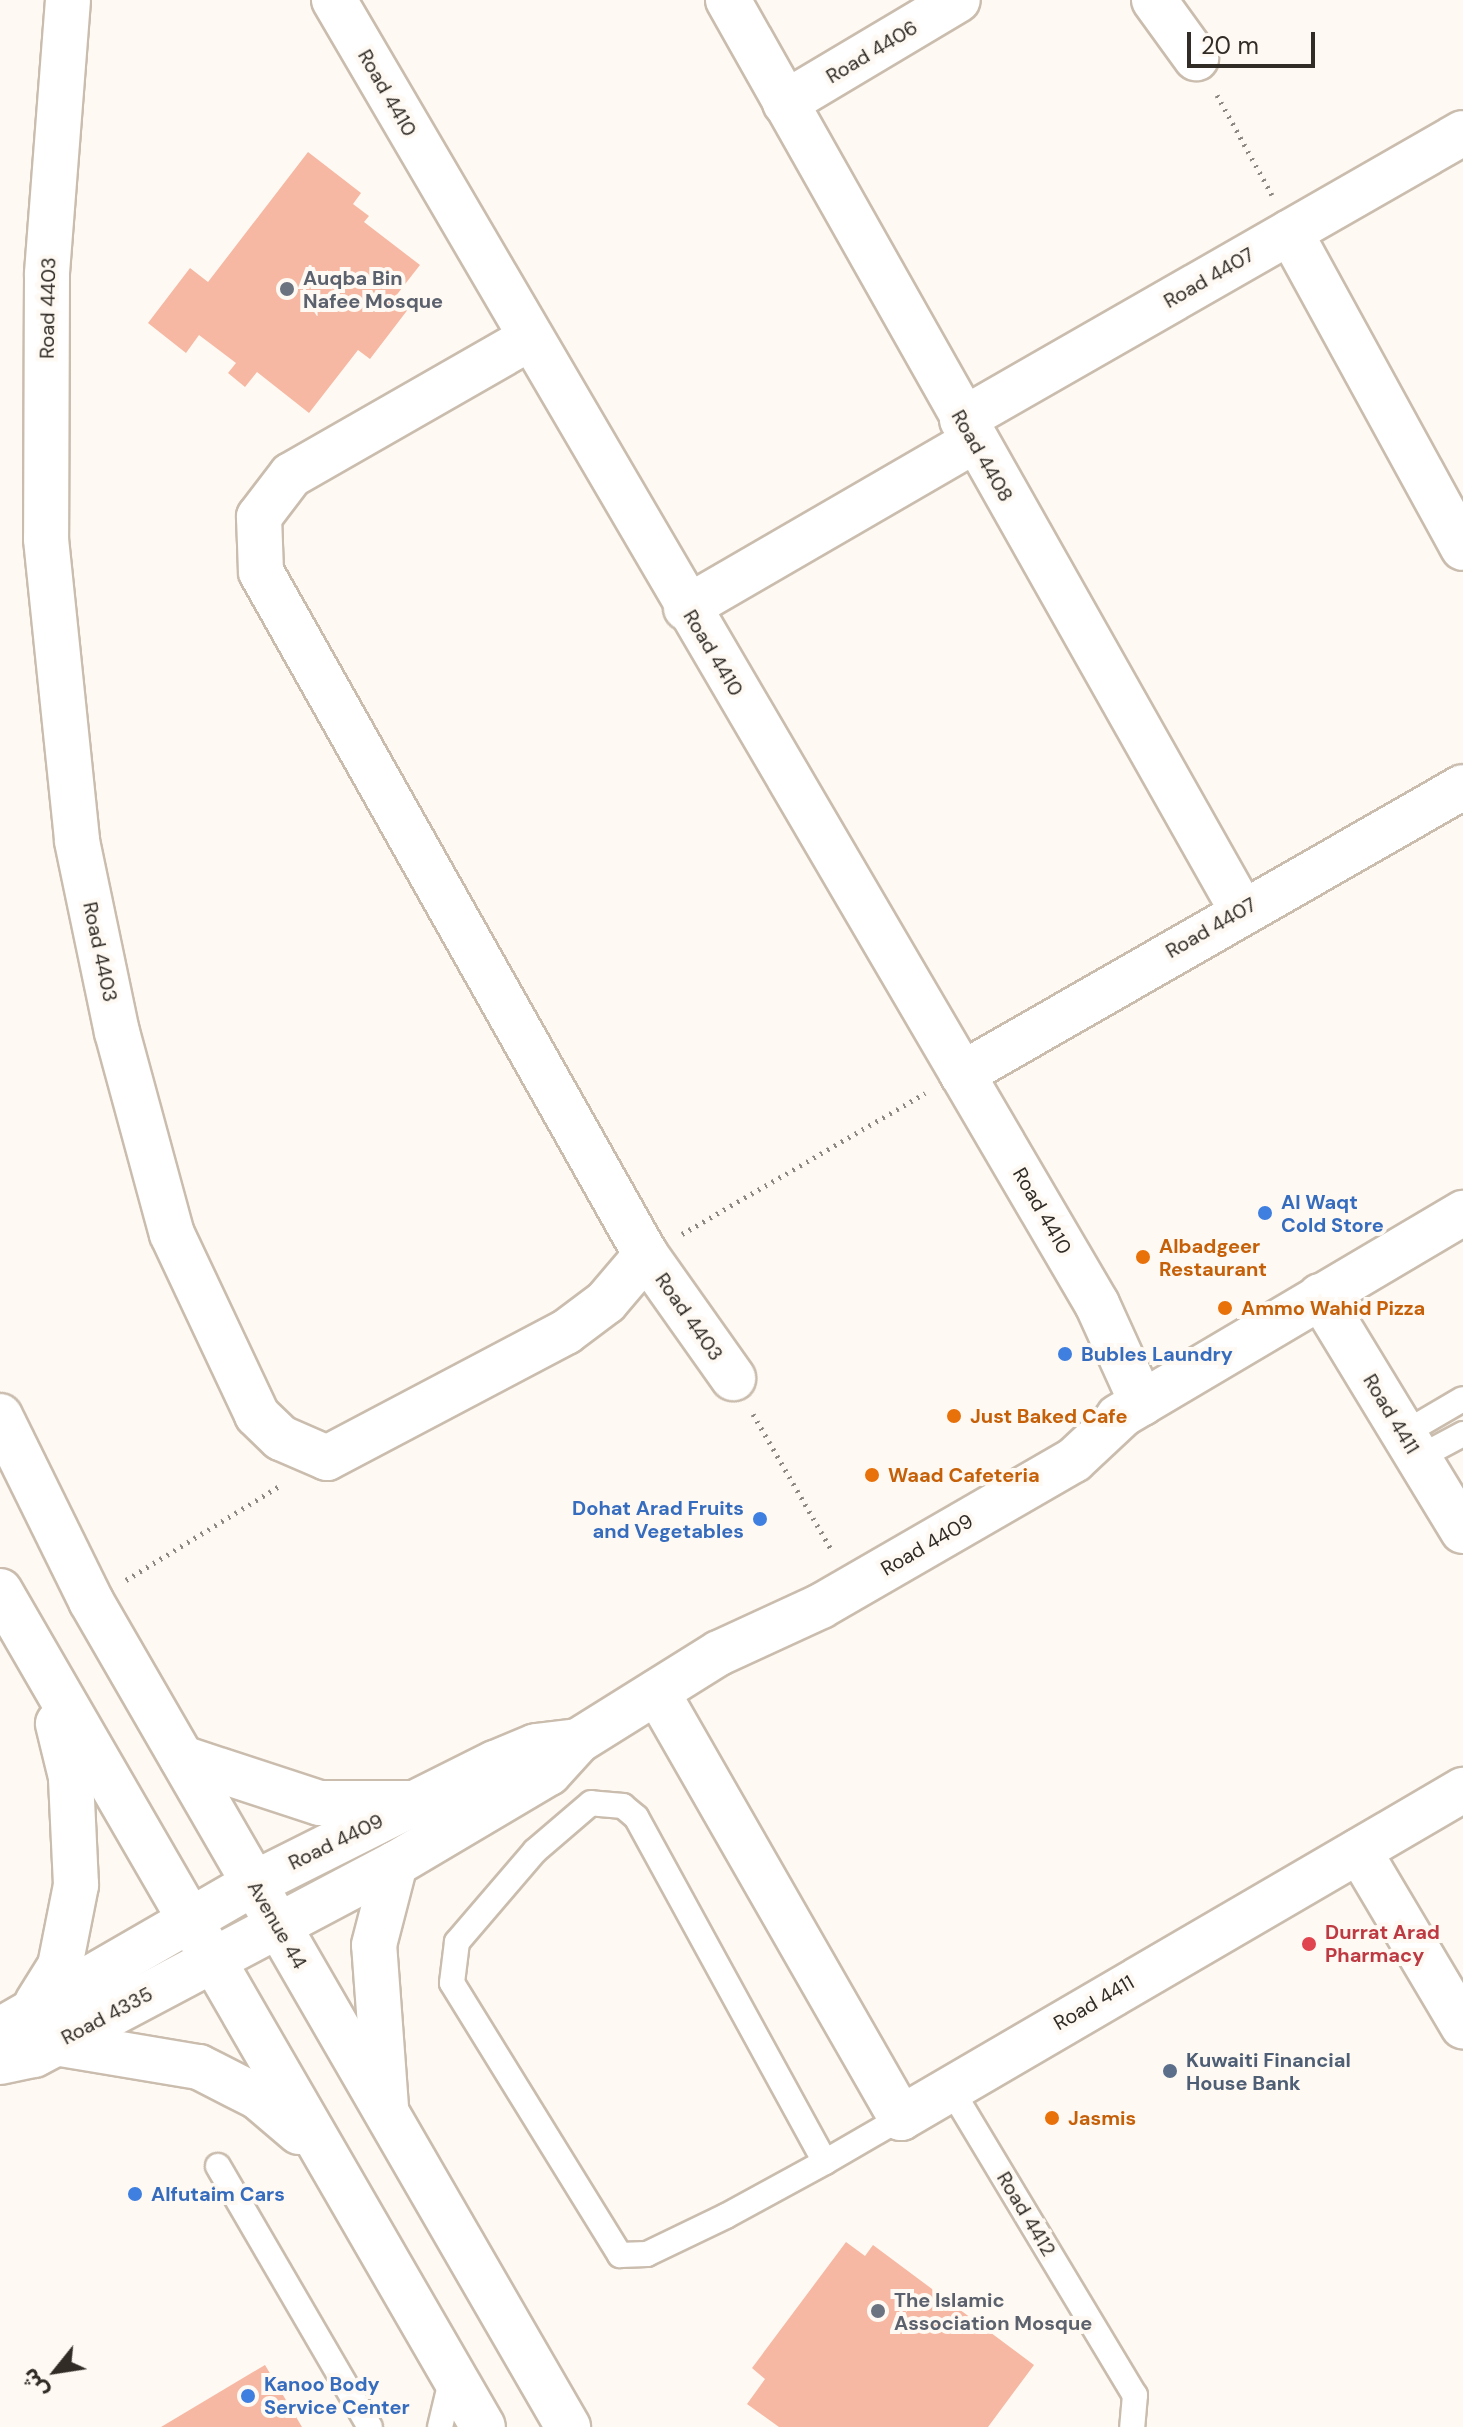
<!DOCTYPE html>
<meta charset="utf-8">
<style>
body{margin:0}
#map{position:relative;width:1463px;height:2427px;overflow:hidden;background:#fef9f3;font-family:"DM Sans","Noto Sans Arabic",sans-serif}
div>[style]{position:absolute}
.building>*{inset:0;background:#f6b8a2}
.path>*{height:5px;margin-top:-2.5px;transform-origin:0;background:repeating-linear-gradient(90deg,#8e8983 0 2px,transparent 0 8px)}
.roads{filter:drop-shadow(2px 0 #cabdae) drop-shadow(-2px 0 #cabdae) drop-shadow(0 2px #cabdae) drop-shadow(0 -2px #cabdae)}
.service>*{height:24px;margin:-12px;padding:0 12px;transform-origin:12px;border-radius:12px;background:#fff}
.minor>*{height:44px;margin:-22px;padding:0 22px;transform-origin:22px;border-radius:22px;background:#fff}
.secondary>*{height:44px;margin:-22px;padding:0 22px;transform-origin:22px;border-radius:22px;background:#fff}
.dots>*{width:22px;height:22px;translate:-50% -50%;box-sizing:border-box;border:4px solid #fef9f3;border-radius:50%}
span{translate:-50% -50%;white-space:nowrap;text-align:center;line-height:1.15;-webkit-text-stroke:8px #fef9f3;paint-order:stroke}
.street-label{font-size:20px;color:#312c26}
.worship-label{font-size:20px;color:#5b616d;font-weight:700}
.left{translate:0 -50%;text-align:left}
.shop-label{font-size:20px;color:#366cbe;font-weight:700}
.right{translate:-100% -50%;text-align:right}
.food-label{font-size:20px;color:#c56008;font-weight:700}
.health-label{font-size:20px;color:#be3a42;font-weight:700}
.service-label{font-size:20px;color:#4e5e75;font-weight:700}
.north{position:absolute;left:16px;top:2331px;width:80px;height:80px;-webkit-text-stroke:6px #fef9f3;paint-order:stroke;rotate:240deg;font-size:22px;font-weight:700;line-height:32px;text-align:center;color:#312c26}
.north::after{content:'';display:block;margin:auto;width:28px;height:36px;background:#312c26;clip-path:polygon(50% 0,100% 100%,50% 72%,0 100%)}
.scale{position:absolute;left:1187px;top:32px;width:128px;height:36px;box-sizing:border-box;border:4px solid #312c26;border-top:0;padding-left:10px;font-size:24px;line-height:28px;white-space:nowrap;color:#312c26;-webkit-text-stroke:6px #fef9f3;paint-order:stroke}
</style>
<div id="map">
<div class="building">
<div style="clip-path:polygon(308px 152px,361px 193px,353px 204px,369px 216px,364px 222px,420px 265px,395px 297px,409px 308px,370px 359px,358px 350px,309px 413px,257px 372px,245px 387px,228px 373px,236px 363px,199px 335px,186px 353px,148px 323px,190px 268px,208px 282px)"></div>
<div style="clip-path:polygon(846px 2242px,865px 2256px,873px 2245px,1034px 2365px,988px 2427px,779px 2427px,747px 2404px,765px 2379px,752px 2368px)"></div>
<div style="clip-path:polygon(265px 2365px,302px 2427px,161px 2427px)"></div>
</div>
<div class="path">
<div style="left:1217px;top:95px;width:114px;rotate:61.2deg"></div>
<div style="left:682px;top:1234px;width:281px;rotate:-30.1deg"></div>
<div style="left:753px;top:1414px;width:158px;rotate:60deg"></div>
<div style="left:126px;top:1580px;width:182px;rotate:-31.5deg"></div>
</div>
<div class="roads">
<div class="service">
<div style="left:1403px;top:1434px;width:69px;rotate:-30.3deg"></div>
<div style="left:1418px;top:1458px;width:51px;rotate:-28.1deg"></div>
<div style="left:949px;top:2086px;width:361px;rotate:59deg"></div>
<div style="left:1135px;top:2395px;width:32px;rotate:95deg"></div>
<div style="left:825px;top:2162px;width:393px;rotate:-118.7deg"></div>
<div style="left:636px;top:1817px;width:17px;rotate:-140deg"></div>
<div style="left:623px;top:1806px;width:32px;rotate:-175deg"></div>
<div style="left:591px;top:1803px;width:74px;rotate:139.4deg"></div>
<div style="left:535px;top:1851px;width:120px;rotate:130.6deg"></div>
<div style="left:457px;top:1942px;width:41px;rotate:97deg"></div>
<div style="left:452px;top:1983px;width:320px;rotate:58.3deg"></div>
<div style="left:620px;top:2255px;width:27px;rotate:-2deg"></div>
<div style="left:647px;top:2254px;width:88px;rotate:-25.7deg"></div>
<div style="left:726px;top:2216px;width:113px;rotate:-28.6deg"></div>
<div style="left:825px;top:2162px;width:88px;rotate:-30.1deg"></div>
<div style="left:218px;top:2166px;width:302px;rotate:59.8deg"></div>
<div style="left:440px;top:2427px;width:56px;rotate:-76.5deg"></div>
</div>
<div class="minor">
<div style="left:68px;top:0;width:276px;rotate:94.4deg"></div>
<div style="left:47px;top:275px;width:264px;rotate:90.2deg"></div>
<div style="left:46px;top:539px;width:304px;rotate:84.1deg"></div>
<div style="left:77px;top:841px;width:195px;rotate:78.2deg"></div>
<div style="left:117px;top:1032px;width:209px;rotate:74.8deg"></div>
<div style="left:172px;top:1234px;width:200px;rotate:64.8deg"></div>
<div style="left:257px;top:1415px;width:33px;rotate:44deg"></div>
<div style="left:281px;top:1438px;width:50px;rotate:23.5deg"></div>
<div style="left:327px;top:1458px;width:270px;rotate:-27.8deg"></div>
<div style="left:566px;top:1332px;width:50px;rotate:-36.9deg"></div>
<div style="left:606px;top:1302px;width:62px;rotate:-49.6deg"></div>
<div style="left:334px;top:0;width:1511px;rotate:59.67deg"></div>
<div style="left:1097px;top:1304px;width:109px;rotate:65.6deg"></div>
<div style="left:728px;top:0;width:1044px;rotate:60.56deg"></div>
<div style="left:1154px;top:0;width:72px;rotate:54.1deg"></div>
<div style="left:785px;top:103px;width:201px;rotate:-30.8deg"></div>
<div style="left:1290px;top:232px;width:360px;rotate:61.3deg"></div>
<div style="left:527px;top:340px;width:272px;rotate:150.2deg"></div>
<div style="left:291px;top:475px;width:53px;rotate:127.3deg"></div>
<div style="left:259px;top:517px;width:55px;rotate:87.9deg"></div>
<div style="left:261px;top:572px;width:784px;rotate:60.59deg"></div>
<div style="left:646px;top:1255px;width:151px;rotate:54.7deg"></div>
<div style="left:962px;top:420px;width:577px;rotate:-29.81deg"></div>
<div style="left:686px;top:608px;width:333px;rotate:-30.1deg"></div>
<div style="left:962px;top:1074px;width:577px;rotate:-29.81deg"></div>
<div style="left:1320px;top:1296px;width:275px;rotate:58.7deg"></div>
<div style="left:1118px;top:1417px;width:401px;rotate:-30.6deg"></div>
<div style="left:657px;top:1692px;width:491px;rotate:60.2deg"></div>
<div style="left:901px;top:2118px;width:651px;rotate:-30.27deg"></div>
<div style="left:1359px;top:1851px;width:204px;rotate:59.3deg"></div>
<div style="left:0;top:2030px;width:292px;rotate:-30deg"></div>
<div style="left:253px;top:1884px;width:271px;rotate:-26.6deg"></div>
<div style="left:495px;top:1763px;width:44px;rotate:-22.5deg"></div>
<div style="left:536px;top:1746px;width:42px;rotate:-6.8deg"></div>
<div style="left:0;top:2062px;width:35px;rotate:-12deg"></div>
<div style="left:34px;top:2055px;width:408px;rotate:-27.9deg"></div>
<div style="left:395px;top:1864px;width:179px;rotate:-30.6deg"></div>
<div style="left:549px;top:1773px;width:43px;rotate:-47.8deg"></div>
<div style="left:578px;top:1741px;width:166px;rotate:-32deg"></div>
<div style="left:719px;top:1653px;width:112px;rotate:-24.7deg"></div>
<div style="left:821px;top:1606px;width:292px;rotate:-30deg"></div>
<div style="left:1074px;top:1460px;width:64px;rotate:-43.1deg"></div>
</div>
<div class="secondary">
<div style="left:0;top:1416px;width:206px;rotate:63.8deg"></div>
<div style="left:91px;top:1601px;width:954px;rotate:59.99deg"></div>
<div style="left:0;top:1591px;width:965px;rotate:59.98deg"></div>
<div style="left:182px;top:1758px;width:145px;rotate:18.1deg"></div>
<div style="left:320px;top:1803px;width:96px"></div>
<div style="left:37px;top:2003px;width:44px;rotate:-58.1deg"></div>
<div style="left:60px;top:1966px;width:83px;rotate:-78.8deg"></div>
<div style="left:76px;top:1885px;width:108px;rotate:-92.7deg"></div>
<div style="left:71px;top:1777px;width:55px;rotate:-103.8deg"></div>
<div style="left:55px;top:2043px;width:146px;rotate:9.5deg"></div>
<div style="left:199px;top:2067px;width:66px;rotate:27deg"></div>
<div style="left:258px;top:2097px;width:54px;rotate:40.5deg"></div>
<div style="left:386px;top:2107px;width:162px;rotate:-94.2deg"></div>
<div style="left:374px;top:1945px;width:84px;rotate:-75.5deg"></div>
</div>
</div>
<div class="dots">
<div style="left:287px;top:289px;background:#6b7280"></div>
<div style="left:1265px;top:1213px;background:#3f7fe0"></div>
<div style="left:1143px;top:1257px;background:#e8710a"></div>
<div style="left:1225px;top:1308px;background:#e8710a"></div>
<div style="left:1065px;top:1354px;background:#3f7fe0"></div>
<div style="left:954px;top:1416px;background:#e8710a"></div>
<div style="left:872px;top:1475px;background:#e8710a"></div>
<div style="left:760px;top:1519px;background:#3f7fe0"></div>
<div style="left:1309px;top:1944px;background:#e0444e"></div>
<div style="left:1170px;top:2071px;background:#5c6f8a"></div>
<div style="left:1052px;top:2118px;background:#e8710a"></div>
<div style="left:135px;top:2194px;background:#3f7fe0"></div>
<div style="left:878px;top:2311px;background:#6b7280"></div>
<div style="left:248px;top:2396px;background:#3f7fe0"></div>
</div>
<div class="street-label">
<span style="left:872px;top:52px;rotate:-31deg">Road 4406</span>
<span style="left:387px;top:93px;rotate:60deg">Road 4410</span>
<span style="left:1209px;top:278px;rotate:-30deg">Road 4407</span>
<span style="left:48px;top:308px;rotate:-89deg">Road 4403</span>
<span style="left:982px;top:456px;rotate:60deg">Road 4408</span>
<span style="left:713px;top:653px;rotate:59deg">Road 4410</span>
<span style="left:1211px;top:928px;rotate:-30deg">Road 4407</span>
<span style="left:100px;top:952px;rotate:78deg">Road 4403</span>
<span style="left:1042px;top:1211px;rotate:60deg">Road 4410</span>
<span style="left:689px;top:1317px;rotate:55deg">Road 4403</span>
<span style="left:1391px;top:1414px;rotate:59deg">Road 4411</span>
<span style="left:927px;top:1545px;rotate:-30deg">Road 4409</span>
<span style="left:336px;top:1842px;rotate:-26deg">Road 4409</span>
<span style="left:277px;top:1925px;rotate:60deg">Avenue 44</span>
<span style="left:1094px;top:2003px;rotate:-30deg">Road 4411</span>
<span style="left:107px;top:2016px;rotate:-28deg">Road 4335</span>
<span style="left:1026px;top:2214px;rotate:59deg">Road 4412</span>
</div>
<div class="worship-label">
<span class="left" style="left:303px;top:290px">Auqba Bin<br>Nafee Mosque</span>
<span class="left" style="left:894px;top:2312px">The Islamic<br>Association Mosque</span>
</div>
<div class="shop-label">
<span class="left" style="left:1281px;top:1214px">Al Waqt<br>Cold Store</span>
<span class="left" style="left:1081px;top:1354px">Bubles Laundry</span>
<span class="right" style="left:744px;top:1520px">Dohat Arad Fruits<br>and Vegetables</span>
<span class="left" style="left:151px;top:2194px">Alfutaim Cars</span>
<span class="left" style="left:264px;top:2396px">Kanoo Body<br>Service Center</span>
</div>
<div class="food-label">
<span class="left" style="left:1159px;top:1258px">Albadgeer<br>Restaurant</span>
<span class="left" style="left:1241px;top:1308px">Ammo Wahid Pizza</span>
<span class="left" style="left:970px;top:1416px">Just Baked Cafe</span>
<span class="left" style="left:888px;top:1475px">Waad Cafeteria</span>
<span class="left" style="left:1068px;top:2118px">Jasmis</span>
</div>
<div class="health-label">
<span class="left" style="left:1325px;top:1944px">Durrat Arad<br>Pharmacy</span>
</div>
<div class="service-label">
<span class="left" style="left:1186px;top:2072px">Kuwaiti Financial<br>House Bank</span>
</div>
<div class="north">ش</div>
<div class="scale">20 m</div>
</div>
